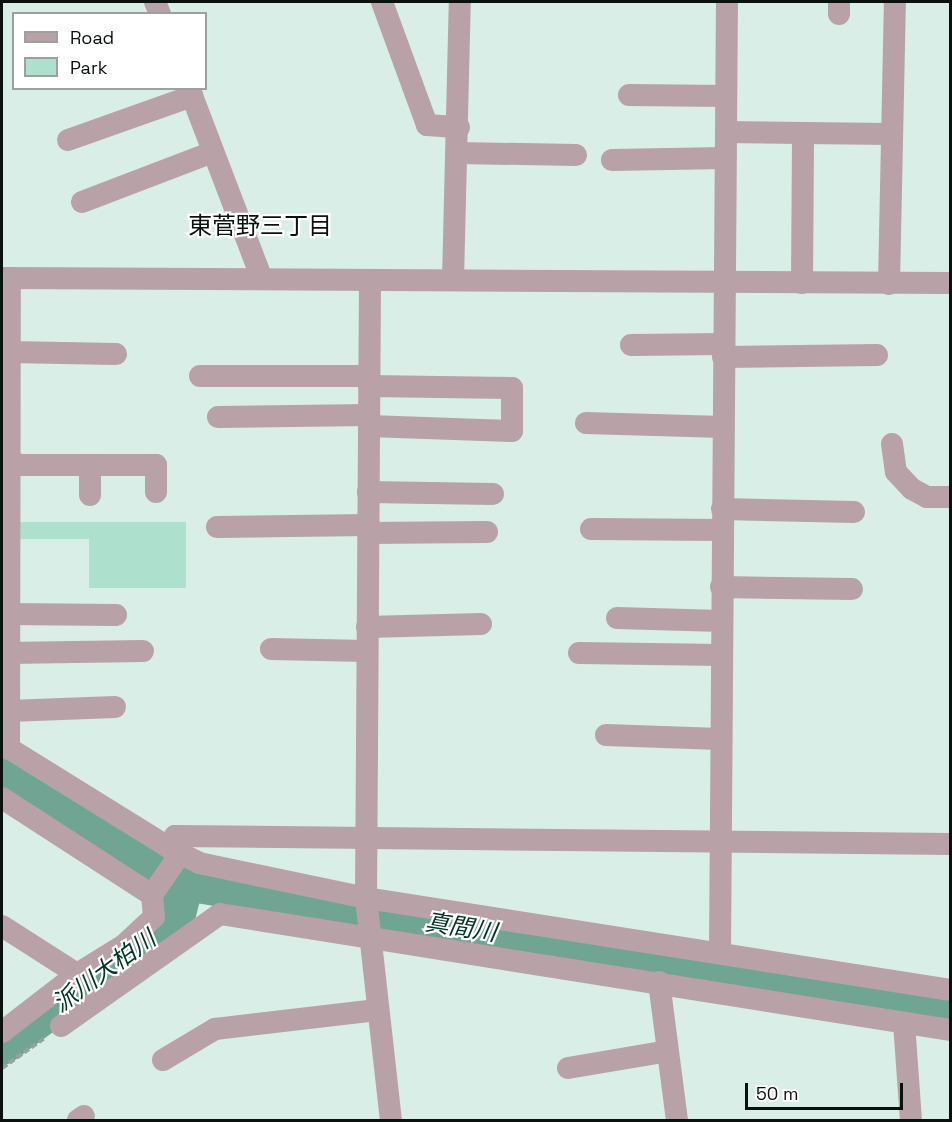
<!DOCTYPE html>
<meta charset="utf-8">
<style>
body{margin:0}
#map{position:relative;width:952px;height:1122px;overflow:hidden;background:#d9eee6;font-family:"Space Grotesk","Noto Sans JP",sans-serif}
div>[style]{position:absolute}
.green>*{inset:0;background:#ade1cd}
.river>*{height:38px;margin:-19px;padding:0 19px;transform-origin:19px;border-radius:19px;background:#6fa592}
.path>*{height:4px;margin-top:-2px;transform-origin:0;background:repeating-linear-gradient(90deg,#93a49d 0 6px,transparent 0 9px)}
.minor>*{height:22px;margin:-11px;padding:0 11px;transform-origin:11px;border-radius:11px;background:#b8a1a7}
span{translate:-50% -50%;white-space:nowrap;text-align:center;line-height:1.15;-webkit-text-stroke:4.5px #fff;paint-order:stroke}
.neighbourhood-label{font-size:24px;color:#0a110e}
.water-label{font-size:24px;color:#013427;font-style:italic}
.frame{position:absolute;inset:0;border:3px solid #0a110e;pointer-events:none}
.legend{position:absolute;left:12px;top:12px;width:195px;height:78px;box-sizing:border-box;background:#fff;border:2px solid #9da09f;margin:0;padding:8px 10px;list-style:none;font-size:18px;color:#0a110e}
.legend li{display:flex;align-items:center;gap:12px;height:30px}
.legend b{width:30px;border:2px solid #9da09f}
.scale{position:absolute;left:745px;top:1083px;width:158px;height:27px;box-sizing:border-box;border:3px solid #0a110e;border-top:0;padding-left:8px;font-size:18px;line-height:21px;white-space:nowrap;color:#0a110e;-webkit-text-stroke:4px #fff;paint-order:stroke}
</style>
<div id="map">
<div class="green">
<div style="clip-path:polygon(18px 522px,186px 522px,186px 588px,89px 588px,89px 539px,18px 539px)"></div>
</div>
<div class="river">
<div style="left:2px;top:769px;width:215px;rotate:31.7deg"></div>
<div style="left:185px;top:882px;width:775px;rotate:9.21deg"></div>
<div style="left:2px;top:1046px;width:216px;rotate:-36.3deg"></div>
<div style="left:176px;top:918px;width:37px;rotate:-76deg"></div>
</div>
<div class="path">
<div style="left:2px;top:1068px;width:54px;rotate:-35.2deg"></div>
</div>
<div class="minor">
<div style="left:155px;top:2px;width:13px;rotate:67deg"></div>
<div style="left:382px;top:2px;width:131px;rotate:69.9deg"></div>
<div style="left:427px;top:125px;width:32px;rotate:4deg"></div>
<div style="left:839px;top:2px;width:12px;rotate:90deg"></div>
<div style="left:189px;top:88px;width:202px;rotate:69.1deg"></div>
<div style="left:629px;top:95px;width:97px;rotate:0.6deg"></div>
<div style="left:726px;top:132px;width:163px;rotate:0.7deg"></div>
<div style="left:68px;top:140px;width:132px;rotate:-19.5deg"></div>
<div style="left:458px;top:153px;width:118px;rotate:1deg"></div>
<div style="left:612px;top:160px;width:113px;rotate:-1deg"></div>
<div style="left:82px;top:202px;width:140px;rotate:-20.9deg"></div>
<div style="left:2px;top:278px;width:948px;rotate:0.3deg"></div>
<div style="left:453px;top:280px;width:278px;rotate:-88.6deg"></div>
<div style="left:370px;top:281px;width:617px;rotate:90.37deg"></div>
<div style="left:366px;top:898px;width:223px;rotate:83.6deg"></div>
<div style="left:802px;top:283px;width:150px;rotate:-89.6deg"></div>
<div style="left:889px;top:284px;width:282px;rotate:-88.8deg"></div>
<div style="left:631px;top:345px;width:92px;rotate:-0.6deg"></div>
<div style="left:9px;top:352px;width:107px;rotate:1.1deg"></div>
<div style="left:723px;top:357px;width:154px;rotate:-0.7deg"></div>
<div style="left:200px;top:376px;width:169px"></div>
<div style="left:218px;top:417px;width:151px;rotate:-0.8deg"></div>
<div style="left:586px;top:423px;width:137px;rotate:1.7deg"></div>
<div style="left:369px;top:426px;width:143px;rotate:2deg"></div>
<div style="left:512px;top:431px;width:43px;rotate:-90deg"></div>
<div style="left:512px;top:388px;width:143px;rotate:-179.2deg"></div>
<div style="left:892px;top:444px;width:28px;rotate:82deg"></div>
<div style="left:896px;top:472px;width:23px;rotate:47deg"></div>
<div style="left:912px;top:489px;width:17px;rotate:28deg"></div>
<div style="left:927px;top:497px;width:23px"></div>
<div style="left:2px;top:457px;width:20px;rotate:24deg"></div>
<div style="left:20px;top:465px;width:136px"></div>
<div style="left:156px;top:465px;width:27px;rotate:90deg"></div>
<div style="left:90px;top:465px;width:30px;rotate:90deg"></div>
<div style="left:368px;top:492px;width:125px;rotate:0.9deg"></div>
<div style="left:722px;top:509px;width:132px;rotate:1.3deg"></div>
<div style="left:217px;top:527px;width:151px;rotate:-0.8deg"></div>
<div style="left:591px;top:529px;width:131px;rotate:0.4deg"></div>
<div style="left:368px;top:533px;width:119px;rotate:-0.5deg"></div>
<div style="left:721px;top:587px;width:131px;rotate:0.9deg"></div>
<div style="left:6px;top:614px;width:110px;rotate:0.5deg"></div>
<div style="left:617px;top:618px;width:104px;rotate:1.7deg"></div>
<div style="left:367px;top:627px;width:114px;rotate:-1.5deg"></div>
<div style="left:271px;top:649px;width:96px;rotate:1.2deg"></div>
<div style="left:6px;top:653px;width:137px;rotate:-0.8deg"></div>
<div style="left:579px;top:653px;width:142px;rotate:0.8deg"></div>
<div style="left:9px;top:711px;width:106px;rotate:-2.2deg"></div>
<div style="left:606px;top:735px;width:114px;rotate:2deg"></div>
<div style="left:2px;top:744px;width:195px;rotate:31.8deg"></div>
<div style="left:168px;top:847px;width:13px;rotate:-58deg"></div>
<div style="left:175px;top:836px;width:775px;rotate:0.59deg"></div>
<div style="left:9px;top:749px;width:471px;rotate:-89.9deg"></div>
<div style="left:2px;top:798px;width:179px;rotate:32.9deg"></div>
<div style="left:168px;top:847px;width:35px;rotate:27deg"></div>
<div style="left:199px;top:863px;width:171px;rotate:11.8deg"></div>
<div style="left:366px;top:898px;width:591px;rotate:8.95deg"></div>
<div style="left:2px;top:926px;width:89px;rotate:32.6deg"></div>
<div style="left:720px;top:952px;width:950px;rotate:-89.58deg"></div>
<div style="left:659px;top:982px;width:139px;rotate:82.6deg"></div>
<div style="left:904px;top:1023px;width:97px;rotate:85.9deg"></div>
<div style="left:61px;top:1026px;width:194px;rotate:-35.2deg"></div>
<div style="left:220px;top:914px;width:739px;rotate:9.03deg"></div>
<div style="left:2px;top:1032px;width:95px;rotate:-37.7deg"></div>
<div style="left:77px;top:974px;width:55px;rotate:-31.7deg"></div>
<div style="left:124px;top:945px;width:41px;rotate:-43deg"></div>
<div style="left:154px;top:917px;width:22px;rotate:-95deg"></div>
<div style="left:152px;top:895px;width:50px;rotate:-55.7deg"></div>
<div style="left:163px;top:1060px;width:61px;rotate:-30.8deg"></div>
<div style="left:215px;top:1029px;width:163px;rotate:-6.7deg"></div>
<div style="left:568px;top:1068px;width:101px;rotate:-9.6deg"></div>
<div style="left:78px;top:1120px;width:7px;rotate:-34deg"></div>
</div>
<div class="neighbourhood-label">
<span style="left:260px;top:226px">東菅野三丁目</span>
</div>
<div class="water-label">
<span style="left:461px;top:927px;rotate:9deg">真間川</span>
<span style="left:104px;top:971px;rotate:-36deg">派川大柏川</span>
</div>
<div class="frame"></div>
<ul class="legend">
<li><b style="height:8px;background:#b8a1a7"></b>Road</li>
<li><b style="height:16px;background:#ade1cd"></b>Park</li>
</ul>
<div class="scale">50 m</div>
</div>
